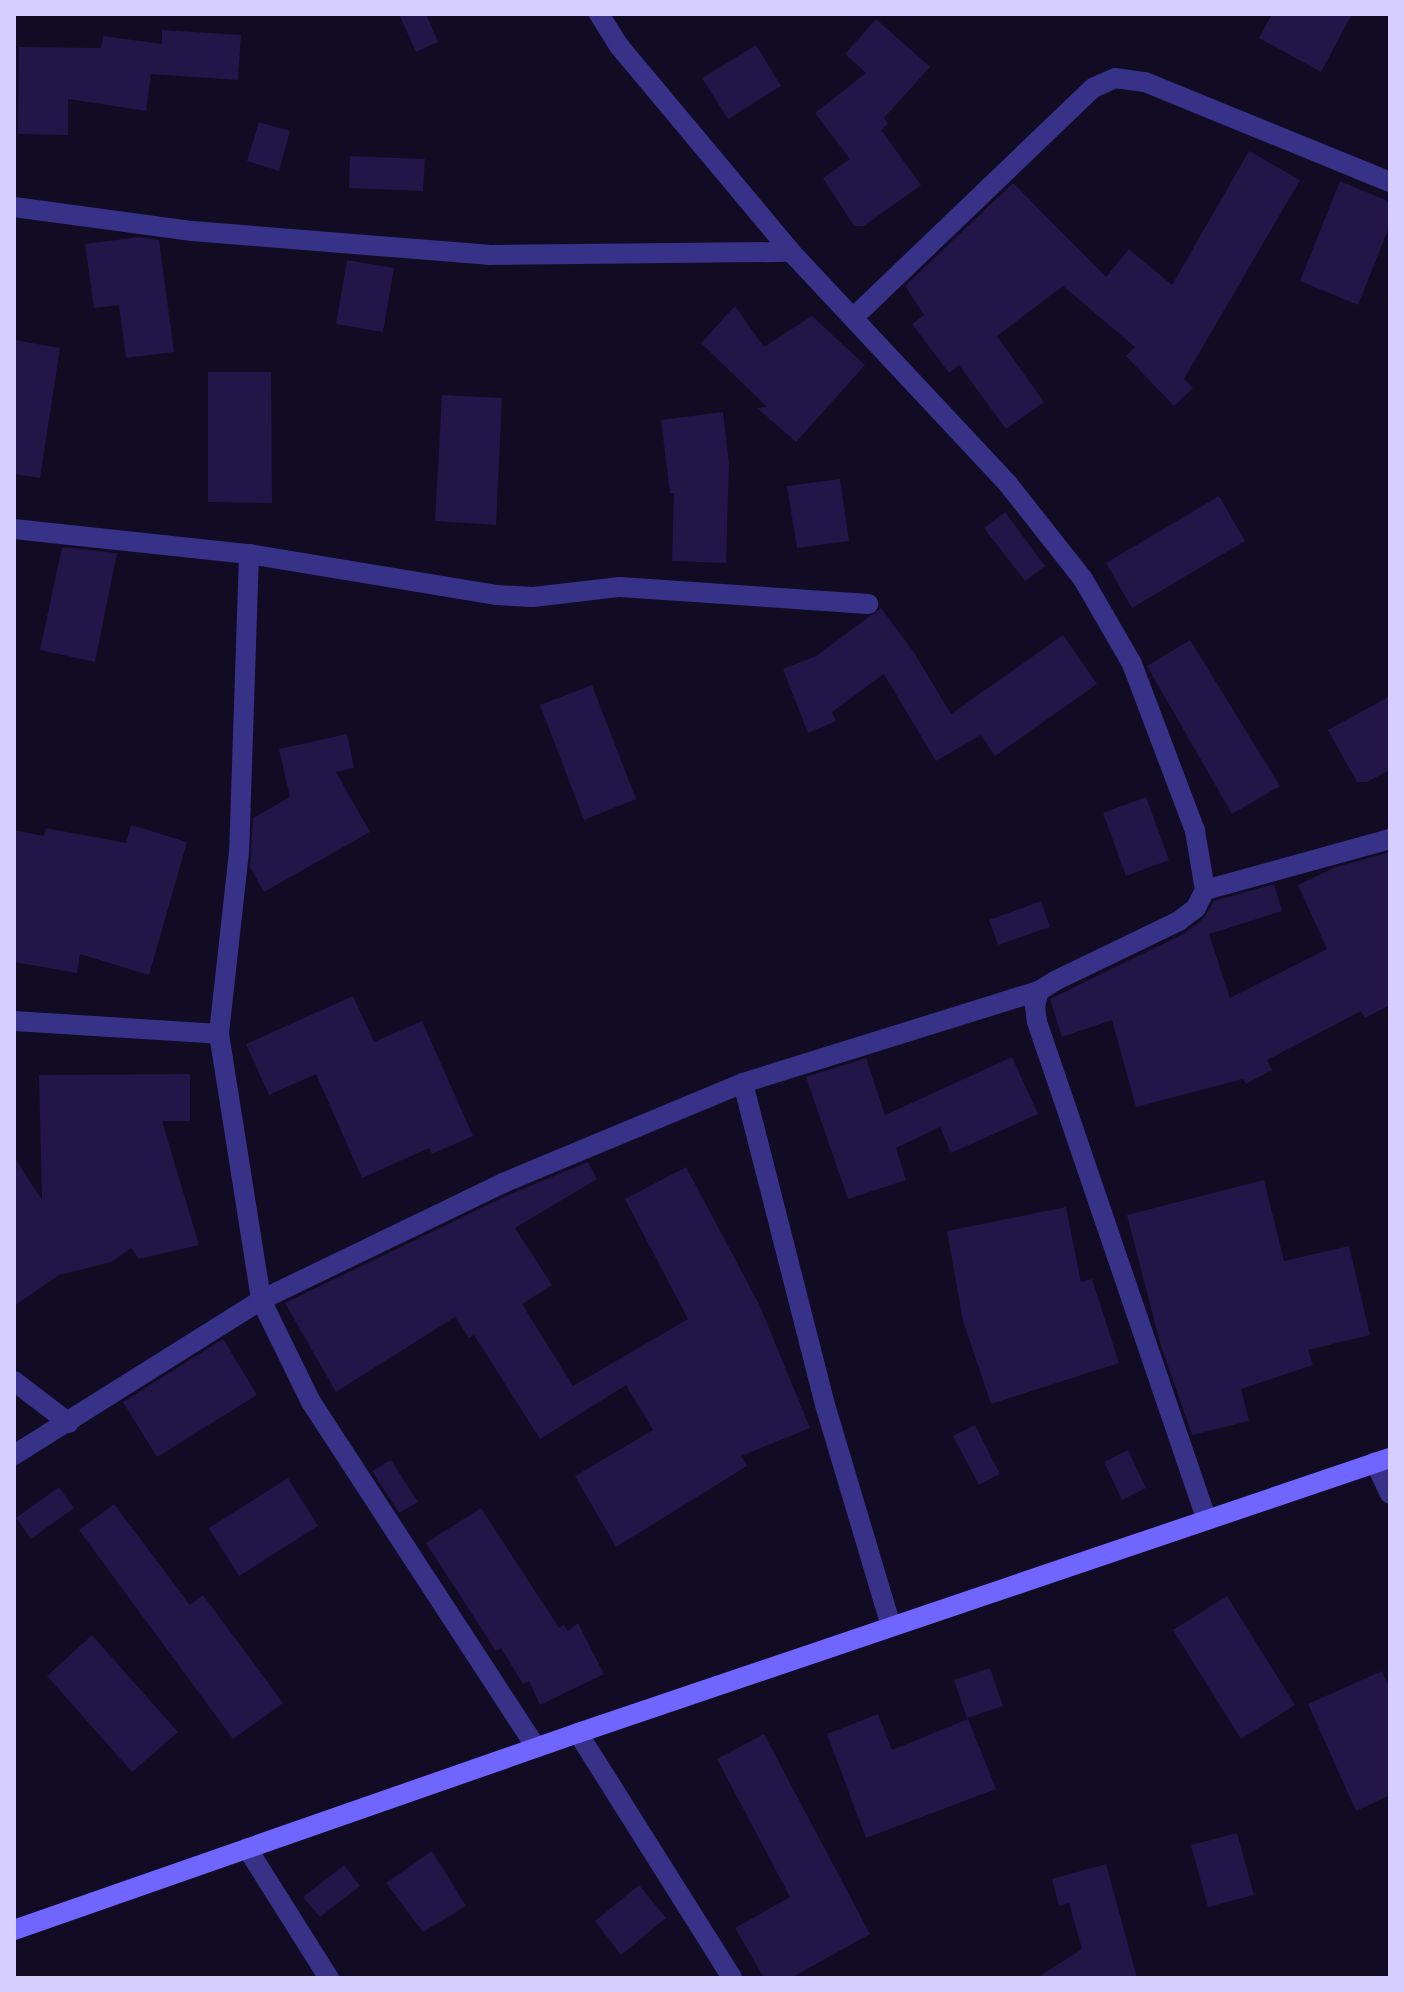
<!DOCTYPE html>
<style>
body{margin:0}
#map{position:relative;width:1404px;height:1992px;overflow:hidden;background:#110b24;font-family:"Fira Sans Condensed",sans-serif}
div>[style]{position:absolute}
.building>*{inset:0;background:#221547}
.street>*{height:20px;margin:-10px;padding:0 10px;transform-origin:10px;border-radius:10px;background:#383188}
.secondary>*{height:20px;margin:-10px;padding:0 10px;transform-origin:10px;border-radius:10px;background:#7065ff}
span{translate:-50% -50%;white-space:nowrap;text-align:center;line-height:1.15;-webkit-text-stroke:6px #110b24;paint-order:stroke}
.frame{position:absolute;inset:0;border:16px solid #d6ceff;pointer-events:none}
</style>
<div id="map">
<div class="building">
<div style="clip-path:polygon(399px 14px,426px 14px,438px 42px,416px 52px)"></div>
<div style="clip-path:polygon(1272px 14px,1352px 14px,1321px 72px,1259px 38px)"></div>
<div style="clip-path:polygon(876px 19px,930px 67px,884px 118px,888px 124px,881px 130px,921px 185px,864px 226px,854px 226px,823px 178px,850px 159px,815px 113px,866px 73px,845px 54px)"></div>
<div style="clip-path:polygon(162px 30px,241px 35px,238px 80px,151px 74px,146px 111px,68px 99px,68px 135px,18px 134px,19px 47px,101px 48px,103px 36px,162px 44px)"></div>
<div style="clip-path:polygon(756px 45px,781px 86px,728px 119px,702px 78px)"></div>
<div style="clip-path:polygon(259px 122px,290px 131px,279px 171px,247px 161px)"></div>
<div style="clip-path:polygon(1249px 151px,1300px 180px,1184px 379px,1193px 388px,1174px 406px,1126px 356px,1135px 347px,1063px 286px,997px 336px,1044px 402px,1006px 429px,959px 365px,949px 373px,912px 324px,924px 315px,905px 286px,1013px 183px,1106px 277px,1129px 249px,1172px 285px)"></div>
<div style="clip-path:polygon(350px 156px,425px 159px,423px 191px,349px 188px)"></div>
<div style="clip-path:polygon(1340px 181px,1390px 202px,1390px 225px,1358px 305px,1300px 281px)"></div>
<div style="clip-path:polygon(139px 237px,159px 240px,174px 352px,126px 358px,119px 305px,94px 308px,85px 244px)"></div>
<div style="clip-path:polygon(347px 260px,394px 268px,383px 332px,336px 324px)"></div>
<div style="clip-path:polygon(735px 306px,764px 347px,812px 316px,865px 365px,796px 442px,757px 408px,767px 407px,701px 343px)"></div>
<div style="clip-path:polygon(14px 340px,60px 348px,40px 478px,14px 474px)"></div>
<div style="clip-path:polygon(208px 372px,271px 372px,272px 503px,208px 502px)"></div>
<div style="clip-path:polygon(442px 395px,502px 398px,496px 525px,435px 521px)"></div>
<div style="clip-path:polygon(723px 412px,729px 463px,726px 563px,672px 561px,674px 493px,670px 493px,661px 420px)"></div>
<div style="clip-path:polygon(840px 479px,849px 541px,797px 548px,787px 486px)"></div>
<div style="clip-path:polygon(1219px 496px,1245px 541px,1132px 608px,1106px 563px)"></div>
<div style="clip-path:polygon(1005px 512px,1045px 566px,1025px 581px,984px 528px)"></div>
<div style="clip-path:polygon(62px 547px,117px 553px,95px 662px,40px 650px)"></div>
<div style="clip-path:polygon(881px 608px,913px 651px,951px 714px,1063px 635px,1097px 684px,995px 756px,981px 735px,936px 761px,884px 674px,832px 712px,836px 721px,808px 733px,783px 669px,816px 656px)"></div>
<div style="clip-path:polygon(1190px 640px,1280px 786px,1232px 814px,1147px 666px)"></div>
<div style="clip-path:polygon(592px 685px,636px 799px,584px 820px,540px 705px)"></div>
<div style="clip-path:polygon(1390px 696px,1390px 770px,1367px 782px,1357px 782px,1328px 730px)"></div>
<div style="clip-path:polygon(347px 734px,354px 768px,336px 772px,370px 832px,264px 892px,250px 867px,253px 818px,290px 797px,279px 749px)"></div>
<div style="clip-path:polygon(1146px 797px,1169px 860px,1126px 876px,1103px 813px)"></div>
<div style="clip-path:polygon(131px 825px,187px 842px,149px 975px,80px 954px,77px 973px,14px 962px,14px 830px,44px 836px,46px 828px,126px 843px)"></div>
<div style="clip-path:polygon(1390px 852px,1390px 1005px,1365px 1018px,1361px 1011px,1267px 1060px,1272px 1070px,1246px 1084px,1243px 1079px,1136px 1107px,1112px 1020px,1062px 1037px,1050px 999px,1185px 933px,1204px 918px,1214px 901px,1274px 884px,1282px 911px,1209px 934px,1230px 998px,1327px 949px,1298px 885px,1336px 867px)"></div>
<div style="clip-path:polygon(1041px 901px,1050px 927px,998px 945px,989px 920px)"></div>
<div style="clip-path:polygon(353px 996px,374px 1042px,422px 1021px,473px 1136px,432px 1154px,429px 1148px,362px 1178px,316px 1074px,269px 1095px,246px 1044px)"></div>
<div style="clip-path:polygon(1012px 1057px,1038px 1114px,951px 1153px,940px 1127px,896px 1148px,906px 1180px,848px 1199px,806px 1077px,866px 1058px,885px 1115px)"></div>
<div style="clip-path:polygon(190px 1074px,190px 1121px,162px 1121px,199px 1245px,139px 1259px,131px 1248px,111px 1262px,59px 1275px,14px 1306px,14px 1157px,42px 1200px,39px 1075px)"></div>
<div style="clip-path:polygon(588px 1162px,597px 1179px,515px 1228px,552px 1285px,522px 1304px,573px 1386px,688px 1319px,625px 1199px,686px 1167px,759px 1304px,810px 1428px,741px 1456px,747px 1466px,616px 1547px,575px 1476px,653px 1430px,626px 1385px,540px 1439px,474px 1335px,469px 1338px,455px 1317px,336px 1392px,285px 1303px,508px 1195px)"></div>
<div style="clip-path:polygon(1264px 1180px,1284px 1261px,1349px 1246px,1370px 1335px,1308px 1350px,1313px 1365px,1241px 1389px,1249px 1421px,1192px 1435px,1160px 1343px,1127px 1215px)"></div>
<div style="clip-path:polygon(1066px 1207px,1081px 1282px,1092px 1279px,1119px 1363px,991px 1404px,963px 1321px,947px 1231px)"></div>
<div style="clip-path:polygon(223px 1339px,257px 1395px,157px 1457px,123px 1402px)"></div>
<div style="clip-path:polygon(975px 1425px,1000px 1474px,979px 1485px,953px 1436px)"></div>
<div style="clip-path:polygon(1128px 1450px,1146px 1488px,1122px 1500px,1104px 1462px)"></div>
<div style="clip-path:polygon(391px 1460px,418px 1502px,399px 1513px,372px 1471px)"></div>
<div style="clip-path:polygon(288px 1478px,318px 1526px,239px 1576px,209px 1528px)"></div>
<div style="clip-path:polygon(59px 1487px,74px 1508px,31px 1539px,16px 1518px)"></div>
<div style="clip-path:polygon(114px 1504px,190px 1605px,203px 1595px,283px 1703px,233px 1739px,79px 1530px)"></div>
<div style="clip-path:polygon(481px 1508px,559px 1628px,564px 1625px,568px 1631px,578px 1623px,604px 1674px,540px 1705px,529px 1681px,523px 1684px,501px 1648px,496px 1651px,426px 1543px)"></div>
<div style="clip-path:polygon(1227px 1596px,1295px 1705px,1241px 1739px,1173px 1630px)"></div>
<div style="clip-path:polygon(92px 1635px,178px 1732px,132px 1772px,47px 1676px)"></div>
<div style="clip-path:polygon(990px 1668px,1003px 1706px,967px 1718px,954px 1680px)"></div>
<div style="clip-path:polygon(1382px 1671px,1390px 1689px,1390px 1795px,1356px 1811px,1308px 1704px)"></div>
<div style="clip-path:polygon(878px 1714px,892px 1750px,968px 1719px,996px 1789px,866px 1838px,827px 1734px)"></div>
<div style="clip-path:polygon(764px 1734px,870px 1934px,791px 1978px,764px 1978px,735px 1928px,790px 1897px,717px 1759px)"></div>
<div style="clip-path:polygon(1237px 1833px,1254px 1895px,1208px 1907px,1191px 1845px)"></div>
<div style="clip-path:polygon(432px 1851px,466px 1906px,423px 1932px,386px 1883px)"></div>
<div style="clip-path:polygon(1106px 1864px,1137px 1978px,1037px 1978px,1082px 1949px,1069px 1903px,1059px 1906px,1052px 1879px)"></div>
<div style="clip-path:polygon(344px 1865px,360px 1886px,320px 1917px,303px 1897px)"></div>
<div style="clip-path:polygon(639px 1885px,666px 1918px,621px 1955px,595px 1921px)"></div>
</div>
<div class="street">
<div style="left:599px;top:14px;width:38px;rotate:58deg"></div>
<div style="left:619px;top:46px;width:268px;rotate:50.1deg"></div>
<div style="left:791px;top:252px;width:318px;rotate:46.9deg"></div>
<div style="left:1008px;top:484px;width:121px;rotate:51.7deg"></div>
<div style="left:1083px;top:579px;width:98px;rotate:60deg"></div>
<div style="left:1132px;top:664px;width:178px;rotate:69.3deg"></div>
<div style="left:1195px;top:831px;width:60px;rotate:80.4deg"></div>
<div style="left:1205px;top:890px;width:20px;rotate:117deg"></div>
<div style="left:1196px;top:908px;width:21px;rotate:143deg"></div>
<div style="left:1179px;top:921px;width:138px;rotate:154.2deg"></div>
<div style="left:1055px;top:981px;width:19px;rotate:148deg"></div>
<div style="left:1039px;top:991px;width:16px;rotate:105deg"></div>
<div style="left:1035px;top:1006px;width:16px;rotate:83deg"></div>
<div style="left:1037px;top:1022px;width:524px;rotate:71.18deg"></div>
<div style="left:14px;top:207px;width:180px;rotate:7.7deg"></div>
<div style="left:192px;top:231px;width:297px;rotate:4.6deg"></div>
<div style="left:488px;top:255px;width:303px;rotate:-0.6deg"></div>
<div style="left:853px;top:318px;width:332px;rotate:-43.8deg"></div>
<div style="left:1093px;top:88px;width:24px;rotate:-24deg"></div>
<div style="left:1115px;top:78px;width:30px;rotate:8deg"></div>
<div style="left:1145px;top:82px;width:265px;rotate:22.2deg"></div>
<div style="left:14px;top:529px;width:236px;rotate:6.1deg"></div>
<div style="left:249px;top:554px;width:250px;rotate:9.4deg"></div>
<div style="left:496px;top:595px;width:37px;rotate:3deg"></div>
<div style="left:533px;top:597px;width:88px;rotate:-6.6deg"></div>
<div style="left:620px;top:587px;width:249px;rotate:3.9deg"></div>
<div style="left:249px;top:554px;width:298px;rotate:91.9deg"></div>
<div style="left:239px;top:852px;width:183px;rotate:96.3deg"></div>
<div style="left:219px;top:1034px;width:269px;rotate:81deg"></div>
<div style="left:261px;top:1300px;width:114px;rotate:63.9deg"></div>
<div style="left:311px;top:1402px;width:412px;rotate:56.9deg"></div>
<div style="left:1205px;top:890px;width:192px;rotate:-15.4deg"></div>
<div style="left:14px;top:1021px;width:205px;rotate:3.6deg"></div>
<div style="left:743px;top:1083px;width:335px;rotate:75.7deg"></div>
<div style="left:826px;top:1408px;width:227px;rotate:73.4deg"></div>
<div style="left:14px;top:1381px;width:69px;rotate:37.4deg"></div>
<div style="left:14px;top:1455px;width:292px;rotate:-32.1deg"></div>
<div style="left:261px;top:1300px;width:269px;rotate:-25.8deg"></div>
<div style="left:503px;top:1183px;width:260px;rotate:-22.6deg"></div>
<div style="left:743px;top:1083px;width:310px;rotate:-17.3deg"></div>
<div style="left:1375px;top:1462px;width:35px;rotate:65deg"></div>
<div style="left:578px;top:1733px;width:289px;rotate:57.8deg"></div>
<div style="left:247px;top:1848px;width:154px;rotate:57.8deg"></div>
</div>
<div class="secondary">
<div style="left:14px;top:1930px;width:597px;rotate:-19.25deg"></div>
<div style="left:578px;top:1733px;width:857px;rotate:-18.71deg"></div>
</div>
<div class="frame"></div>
</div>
